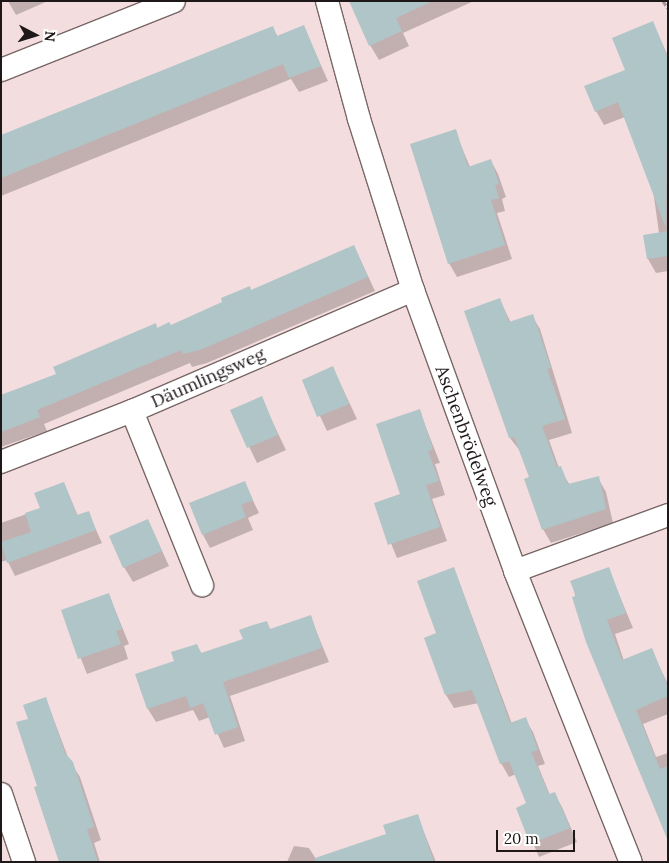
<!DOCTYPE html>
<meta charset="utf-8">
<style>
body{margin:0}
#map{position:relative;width:669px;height:863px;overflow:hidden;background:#f3ddde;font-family:Lora,serif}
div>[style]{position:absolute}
.shadow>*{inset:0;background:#0003}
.building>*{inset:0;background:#b0c5c7}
.path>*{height:3px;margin-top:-1.5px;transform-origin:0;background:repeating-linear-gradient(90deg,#a69696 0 5px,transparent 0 7.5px)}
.roads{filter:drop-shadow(1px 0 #796767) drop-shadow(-1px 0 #796767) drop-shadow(0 1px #796767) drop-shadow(0 -1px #796767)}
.minor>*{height:22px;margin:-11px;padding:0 11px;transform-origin:11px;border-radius:11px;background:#fff}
span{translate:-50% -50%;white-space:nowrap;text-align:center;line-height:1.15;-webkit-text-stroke:5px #fff;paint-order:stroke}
.street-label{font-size:18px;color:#1f1818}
.frame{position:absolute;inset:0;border:2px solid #1f1818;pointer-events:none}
.north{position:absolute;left:10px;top:10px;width:50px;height:50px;-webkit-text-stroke:4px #fff;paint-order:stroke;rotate:95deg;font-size:14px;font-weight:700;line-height:20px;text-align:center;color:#1f1818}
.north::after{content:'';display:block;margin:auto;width:18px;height:22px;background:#1f1818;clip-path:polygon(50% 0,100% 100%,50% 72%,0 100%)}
.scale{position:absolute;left:496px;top:830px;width:79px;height:22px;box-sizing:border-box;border:2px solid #1f1818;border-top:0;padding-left:6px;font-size:15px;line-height:18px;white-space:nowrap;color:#1f1818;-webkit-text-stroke:4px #fff;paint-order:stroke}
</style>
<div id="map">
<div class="shadow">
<div style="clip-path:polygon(8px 1px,48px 1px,16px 15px)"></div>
<div style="clip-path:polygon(365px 1px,474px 1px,403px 33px,409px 46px,379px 60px,370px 45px)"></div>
<div style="clip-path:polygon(653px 23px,668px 56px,668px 271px,656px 273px,648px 259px,659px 233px,653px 190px,625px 117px,604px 125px,596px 111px,626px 71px)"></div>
<div style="clip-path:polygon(272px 27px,278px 37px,304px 27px,328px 81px,299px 92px,291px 79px,1px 196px,1px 136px)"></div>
<div style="clip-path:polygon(455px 131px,470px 167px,491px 161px,498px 174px,506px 197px,502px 199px,505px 211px,497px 213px,512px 259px,457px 277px,449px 263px)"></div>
<div style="clip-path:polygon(354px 246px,375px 291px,207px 363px,192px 367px,190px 363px,44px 424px,47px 431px,1px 447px,1px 395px,58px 375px,155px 324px,158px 329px,170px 326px)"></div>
<div style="clip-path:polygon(500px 300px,511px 323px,532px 316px,540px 329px,572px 433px,549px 440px,559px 468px,570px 485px,598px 478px,606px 492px,613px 523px,551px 543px,543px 529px,530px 478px,520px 451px,510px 438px,466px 312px)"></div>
<div style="clip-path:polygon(333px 368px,357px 419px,327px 431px,303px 380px)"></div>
<div style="clip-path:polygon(261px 398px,286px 450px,257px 463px,232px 411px)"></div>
<div style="clip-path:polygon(419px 410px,440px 463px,435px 464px,445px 495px,432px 499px,447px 541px,397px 558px,375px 504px,402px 495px)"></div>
<div style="clip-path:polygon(244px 482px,259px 513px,248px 518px,253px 530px,210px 548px,203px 535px)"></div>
<div style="clip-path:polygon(64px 483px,78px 516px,88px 512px,102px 543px,15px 576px,7px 560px,1px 562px,1px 523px,41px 509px)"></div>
<div style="clip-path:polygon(148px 520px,169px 566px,133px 582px,124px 567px)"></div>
<div style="clip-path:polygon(454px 568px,512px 724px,525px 719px,533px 732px,545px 764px,538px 766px,550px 795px,554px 793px,562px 807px,577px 842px,539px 857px,518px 808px,528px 804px,516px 774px,509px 777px,501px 763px,479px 703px,454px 708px,446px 695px,438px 634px)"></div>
<div style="clip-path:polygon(608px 568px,633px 628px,615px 634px,624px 661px,651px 650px,668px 684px,668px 714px,643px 724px,656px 757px,668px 753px,668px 830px,583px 629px,572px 582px)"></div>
<div style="clip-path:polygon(109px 595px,129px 644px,124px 646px,128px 659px,87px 674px,62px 611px)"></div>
<div style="clip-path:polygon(310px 616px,329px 662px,230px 696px,245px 741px,224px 748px,210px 717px,199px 721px,193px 710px,156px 722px,148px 709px,176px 662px,196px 645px,202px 654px,244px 640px,266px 622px,271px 630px)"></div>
<div style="clip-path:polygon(46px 699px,69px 760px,80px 777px,101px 840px,94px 843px,100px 862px,62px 862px,29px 719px)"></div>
<div style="clip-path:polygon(417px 815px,436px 862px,287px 862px,294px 846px,309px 848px,316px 859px,388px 835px)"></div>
</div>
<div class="building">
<div style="clip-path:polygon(349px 1px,433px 1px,396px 18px,402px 31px,369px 46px)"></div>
<div style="clip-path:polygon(653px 21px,668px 58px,666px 228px,618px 102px,595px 112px,584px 86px,625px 70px,612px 38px)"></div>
<div style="clip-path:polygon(304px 25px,321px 66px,289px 78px,283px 64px,1px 178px,1px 135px,273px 26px,277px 36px)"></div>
<div style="clip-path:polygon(456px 129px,468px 167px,491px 159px,499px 184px,495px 185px,499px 198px,491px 200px,505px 245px,448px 264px,410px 144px)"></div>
<div style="clip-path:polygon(668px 231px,668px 256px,647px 259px,643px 235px)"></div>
<div style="clip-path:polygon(354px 245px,368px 277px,200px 350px,183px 354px,181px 350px,37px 410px,40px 417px,1px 432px,1px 395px,56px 374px,53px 367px,156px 323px,157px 328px,169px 322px,171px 325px,222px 302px,221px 298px,250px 286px,251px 290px)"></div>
<div style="clip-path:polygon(500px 298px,509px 322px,533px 314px,551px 368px,547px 369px,565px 419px,542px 426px,557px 467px,561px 466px,568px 484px,599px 476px,606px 509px,542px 530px,524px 479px,529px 477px,514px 437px,509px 438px,464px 311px)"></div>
<div style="clip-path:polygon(333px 366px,349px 404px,317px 417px,302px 380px)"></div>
<div style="clip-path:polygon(262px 396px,278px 435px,247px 448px,230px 410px)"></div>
<div style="clip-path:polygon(420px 409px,433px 449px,428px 451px,439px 481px,426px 485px,440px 527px,388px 545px,374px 503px,400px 494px,376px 424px)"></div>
<div style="clip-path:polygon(245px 481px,253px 500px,241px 505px,246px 517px,202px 535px,189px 503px)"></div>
<div style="clip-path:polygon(64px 482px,77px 515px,89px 511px,96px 530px,7px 563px,1px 542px,31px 532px,25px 513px,40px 508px,34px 493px)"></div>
<div style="clip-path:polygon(148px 519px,162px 551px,123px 568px,109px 536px)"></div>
<div style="clip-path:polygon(454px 567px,510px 723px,526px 717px,538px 750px,531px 752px,549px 794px,555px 792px,570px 828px,530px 844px,516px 808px,526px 803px,509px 761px,500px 764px,472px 690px,445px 695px,424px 638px,436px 633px,417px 581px)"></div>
<div style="clip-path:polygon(609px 567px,626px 613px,607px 620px,622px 660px,652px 648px,668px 687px,668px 696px,636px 710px,660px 769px,668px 766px,668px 841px,586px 642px,572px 597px,576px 596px,570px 581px)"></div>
<div style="clip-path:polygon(109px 593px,122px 629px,116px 631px,121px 644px,78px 659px,61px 610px)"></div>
<div style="clip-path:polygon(311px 615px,322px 648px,223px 682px,238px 727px,215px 735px,203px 703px,190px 708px,186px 696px,147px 709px,135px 674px,174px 661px,171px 652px,197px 644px,201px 653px,243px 639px,239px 630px,253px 625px,267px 621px,270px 629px)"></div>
<div style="clip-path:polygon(46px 697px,65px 753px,73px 762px,94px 827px,87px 829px,98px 862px,59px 862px,34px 787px,37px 786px,16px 722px,28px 719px,23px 705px)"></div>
<div style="clip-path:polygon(418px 814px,434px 862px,316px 862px,315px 858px,386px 834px,383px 825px)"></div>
</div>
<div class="path">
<div style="left:663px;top:1px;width:9px;rotate:54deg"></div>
</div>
<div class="roads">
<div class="minor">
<div style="left:327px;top:1px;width:122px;rotate:74.8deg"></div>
<div style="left:359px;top:119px;width:179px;rotate:72.5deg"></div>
<div style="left:413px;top:290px;width:299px;rotate:70deg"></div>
<div style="left:515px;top:571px;width:313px;rotate:68.3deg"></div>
<div style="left:1px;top:70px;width:186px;rotate:-21.7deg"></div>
<div style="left:132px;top:411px;width:188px;rotate:68.1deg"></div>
<div style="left:1px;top:462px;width:141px;rotate:-21.3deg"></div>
<div style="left:132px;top:411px;width:306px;rotate:-23.3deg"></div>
<div style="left:515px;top:571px;width:163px;rotate:-20.1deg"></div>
<div style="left:1px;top:794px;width:72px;rotate:71.3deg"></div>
</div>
</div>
<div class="street-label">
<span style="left:208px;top:378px;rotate:-24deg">Däumlingsweg</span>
<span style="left:466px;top:436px;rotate:70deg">Aschenbrödelweg</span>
</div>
<div class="frame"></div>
<div class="north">N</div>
<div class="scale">20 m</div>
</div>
